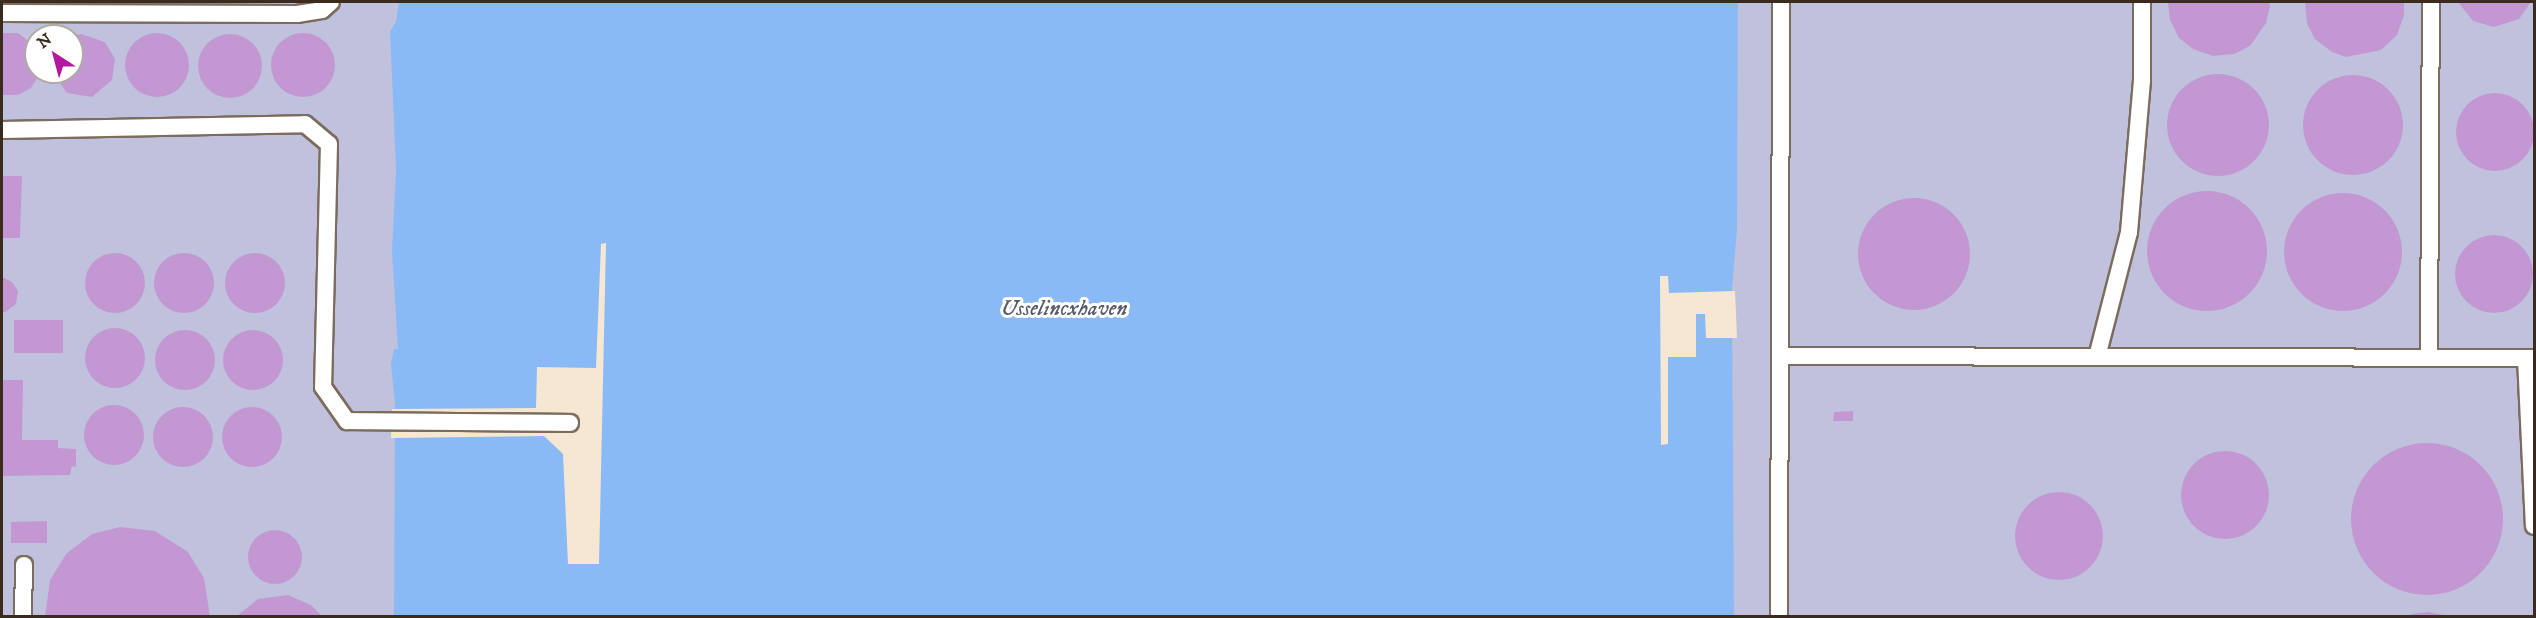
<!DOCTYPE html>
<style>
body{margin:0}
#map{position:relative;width:2536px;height:618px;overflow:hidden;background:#f6e7d2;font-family:"IM FELL DW Pica",serif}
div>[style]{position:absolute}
.industrial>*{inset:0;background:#c0c2dd}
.water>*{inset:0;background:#8abaf6}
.pier>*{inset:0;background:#f6e7d2}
.building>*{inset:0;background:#c398d2}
.round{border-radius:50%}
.roads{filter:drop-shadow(2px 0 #7c6c5d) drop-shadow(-2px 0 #7c6c5d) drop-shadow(0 2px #7c6c5d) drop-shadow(0 -2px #7c6c5d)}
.lane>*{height:16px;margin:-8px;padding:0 8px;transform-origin:8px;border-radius:8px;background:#fff}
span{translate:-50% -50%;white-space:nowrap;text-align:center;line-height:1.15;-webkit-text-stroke:6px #fff;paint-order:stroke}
.water-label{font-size:22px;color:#575c6a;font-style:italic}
.frame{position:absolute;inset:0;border:3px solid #3b2a1e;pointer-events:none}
.north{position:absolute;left:24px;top:24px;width:60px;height:60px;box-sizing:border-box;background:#fff;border:2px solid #b1aaa5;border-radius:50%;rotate:324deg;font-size:16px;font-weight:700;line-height:24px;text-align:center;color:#3b2a1e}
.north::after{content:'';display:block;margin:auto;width:21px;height:27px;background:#b5179e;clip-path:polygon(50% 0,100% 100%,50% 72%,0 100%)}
</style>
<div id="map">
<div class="industrial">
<div style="clip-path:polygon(evenodd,2px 2px,2534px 2px,2534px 616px,2px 616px,2px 2px,36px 36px,72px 36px,72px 72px,36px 72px,36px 36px)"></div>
</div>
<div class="water">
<div style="clip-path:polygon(399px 2px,1738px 2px,1737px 229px,1732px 290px,1734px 616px,394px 616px,395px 404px,391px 364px,394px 349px,398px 349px,392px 251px,396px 170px,390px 31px,396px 22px)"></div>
</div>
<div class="pier">
<div style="clip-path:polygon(606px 243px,599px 564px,568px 564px,563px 454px,544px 436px,391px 438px,392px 409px,536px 408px,537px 367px,596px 368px,601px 244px)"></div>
<div style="clip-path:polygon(1660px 276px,1668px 276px,1669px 293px,1735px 291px,1737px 338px,1706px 338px,1705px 314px,1696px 314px,1696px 357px,1668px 357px,1668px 444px,1661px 445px)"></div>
</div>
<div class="building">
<div style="clip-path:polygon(2168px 2px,2269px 2px,2270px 6px,2266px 23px,2250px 46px,2234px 54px,2213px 56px,2193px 49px,2179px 38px,2170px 20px)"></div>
<div style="clip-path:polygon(2305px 2px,2404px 2px,2404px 15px,2397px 35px,2381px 50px,2346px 57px,2332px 52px,2315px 39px,2307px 24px)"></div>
<div style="clip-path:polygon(2458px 2px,2531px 2px,2519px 19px,2494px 27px,2473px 21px)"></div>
<div style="clip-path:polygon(2px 33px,18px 33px,36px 47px,39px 75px,31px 88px,18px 95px,2px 95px)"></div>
<div class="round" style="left:271px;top:33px;width:64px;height:64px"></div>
<div class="round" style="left:125px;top:33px;width:64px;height:64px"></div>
<div style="clip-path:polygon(81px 34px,105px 42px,115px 59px,112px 80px,92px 97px,67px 93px,52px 72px,72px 72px,72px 36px)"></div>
<div class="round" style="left:198px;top:34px;width:64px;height:64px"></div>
<div class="round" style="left:2167px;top:74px;width:102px;height:102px"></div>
<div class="round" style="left:2303px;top:75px;width:100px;height:100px"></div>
<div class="round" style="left:2456px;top:93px;width:78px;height:78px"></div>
<div style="clip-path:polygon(2px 176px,22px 176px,20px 238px,2px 238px)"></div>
<div class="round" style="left:2147px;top:191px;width:120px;height:120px"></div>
<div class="round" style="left:2284px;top:193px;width:118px;height:118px"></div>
<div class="round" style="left:1858px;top:198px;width:112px;height:112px"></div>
<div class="round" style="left:2455px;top:235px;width:78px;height:78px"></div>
<div class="round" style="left:85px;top:253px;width:60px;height:60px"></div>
<div class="round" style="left:225px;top:253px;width:60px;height:60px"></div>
<div class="round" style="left:154px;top:253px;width:60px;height:60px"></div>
<div style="clip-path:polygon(2px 277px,12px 282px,18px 291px,16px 304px,5px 312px,2px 312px)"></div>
<div style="clip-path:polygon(14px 320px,63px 320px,63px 353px,14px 353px)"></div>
<div class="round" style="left:85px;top:328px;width:60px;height:60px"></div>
<div class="round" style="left:155px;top:330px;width:60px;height:60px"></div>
<div class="round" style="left:223px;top:330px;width:60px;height:60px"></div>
<div style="clip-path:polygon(2px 380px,23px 380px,22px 440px,58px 440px,58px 448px,76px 449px,76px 467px,72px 466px,70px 475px,2px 476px)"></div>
<div class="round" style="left:84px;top:405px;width:60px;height:60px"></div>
<div class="round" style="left:153px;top:407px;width:60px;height:60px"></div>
<div class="round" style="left:222px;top:407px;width:60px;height:60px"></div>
<div style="clip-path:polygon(1853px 411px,1853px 421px,1833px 421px,1834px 412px)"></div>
<div class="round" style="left:2351px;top:443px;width:152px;height:152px"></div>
<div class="round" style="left:2181px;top:451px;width:88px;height:88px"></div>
<div class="round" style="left:2015px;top:492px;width:88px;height:88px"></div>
<div style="clip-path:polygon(47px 521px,47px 543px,11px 543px,11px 522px)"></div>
<div style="clip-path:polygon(120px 527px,155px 531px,188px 552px,204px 578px,210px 616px,45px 616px,50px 580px,66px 554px,92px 534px)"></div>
<div class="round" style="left:248px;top:530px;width:54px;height:54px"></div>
<div style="clip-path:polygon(288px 595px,311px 605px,322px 616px,237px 616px,258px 599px)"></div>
<div style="clip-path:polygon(2428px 612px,2450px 616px,2403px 616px,2418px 613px)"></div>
</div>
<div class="roads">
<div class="lane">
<div style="left:2px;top:13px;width:295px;rotate:0.2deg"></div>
<div style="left:297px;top:14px;width:25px;rotate:-9deg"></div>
<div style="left:322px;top:10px;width:12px;rotate:-42deg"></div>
<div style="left:2px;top:130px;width:303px;rotate:-1.1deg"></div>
<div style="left:305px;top:124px;width:31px;rotate:40deg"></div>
<div style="left:329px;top:144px;width:243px;rotate:91.4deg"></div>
<div style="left:323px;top:387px;width:42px;rotate:54.8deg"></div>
<div style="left:347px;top:421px;width:223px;rotate:0.5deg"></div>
<div style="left:1780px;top:356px;width:754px;rotate:0.15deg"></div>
<div style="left:2097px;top:357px;width:129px;rotate:-75.6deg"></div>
<div style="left:2129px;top:232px;width:152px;rotate:-85.1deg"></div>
<div style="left:2142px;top:81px;width:79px;rotate:-90deg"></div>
<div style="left:2429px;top:358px;width:356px;rotate:-89.7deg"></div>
<div style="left:2526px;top:358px;width:168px;rotate:87.3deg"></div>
<div style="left:23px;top:616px;width:51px;rotate:-88.9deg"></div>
<div style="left:1779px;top:616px;width:614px;rotate:-89.81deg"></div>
</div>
</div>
<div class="water-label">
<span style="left:1064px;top:309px">Usselincxhaven</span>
</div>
<div class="frame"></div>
<div class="north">N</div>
</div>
